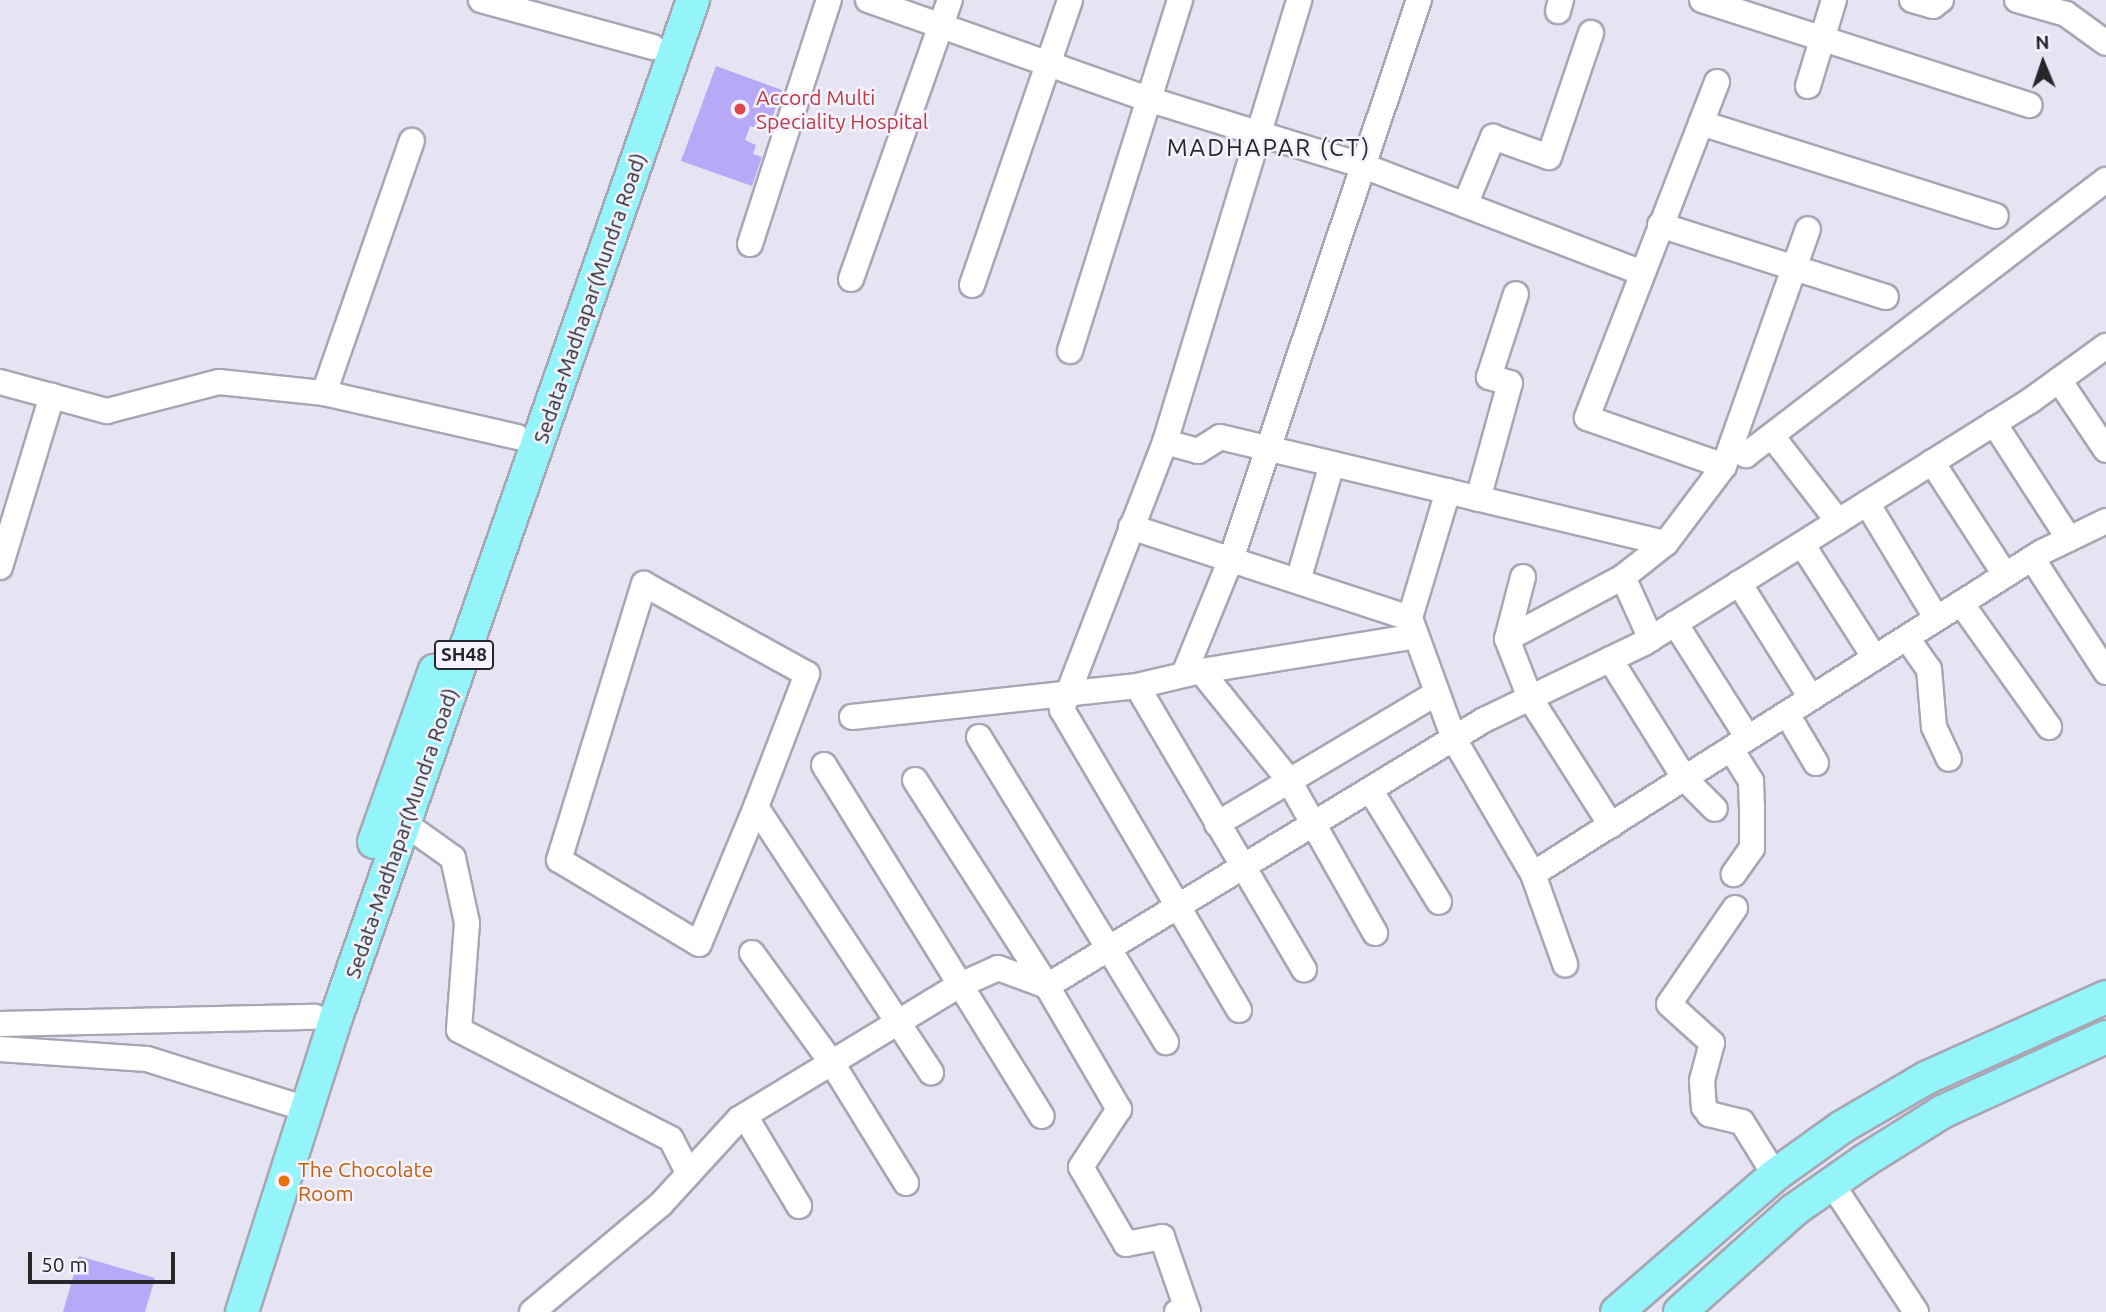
<!DOCTYPE html>
<style>
body{margin:0}
#map{position:relative;width:2106px;height:1312px;overflow:hidden;background:#e6e4f3;font-family:Ubuntu,sans-serif}
div>[style]{position:absolute}
.building>*{inset:0;background:#b7a9f7}
.roads{filter:drop-shadow(2px 0 #a8a6b4) drop-shadow(-2px 0 #a8a6b4) drop-shadow(0 2px #a8a6b4) drop-shadow(0 -2px #a8a6b4)}
.minor>*{height:24px;margin:-12px;padding:0 12px;transform-origin:12px;border-radius:12px;background:#fff}
.major>*{height:32px;margin:-16px;padding:0 16px;transform-origin:16px;border-radius:16px;background:#93f5f9}
.dots>*{width:19px;height:19px;translate:-50% -50%;box-sizing:border-box;border:4px solid #f3f2fe;border-radius:50%}
span{translate:-50% -50%;white-space:nowrap;text-align:center;line-height:1.15;-webkit-text-stroke:5px #f3f2fe;paint-order:stroke}
.shield-label span{padding:2px 5px;background:#f3f2fe;border:2px solid;border-radius:5px;-webkit-text-stroke-width:0}
.shield-label{font-size:19px;color:#26262b;font-weight:700}
.health-label{font-size:21px;color:#be3a42}
.left{translate:0 -50%;text-align:left}
.street-label{font-size:21px;color:#26262b}
.food-label{font-size:21px;color:#c56008}
.quarter-label{font-size:24px;color:#26262b;letter-spacing:2px}
.north{position:absolute;left:2008px;top:28px;width:70px;height:70px;-webkit-text-stroke:5px #f3f2fe;paint-order:stroke;rotate:358deg;font-size:19px;font-weight:700;line-height:28px;text-align:center;color:#26262b}
.north::after{content:'';display:block;margin:auto;width:24px;height:32px;background:#26262b;clip-path:polygon(50% 0,100% 100%,50% 72%,0 100%)}
.scale{position:absolute;left:28px;top:1252px;width:147px;height:32px;box-sizing:border-box;border:4px solid #26262b;border-top:0;padding-left:9px;font-size:21px;line-height:24px;white-space:nowrap;color:#26262b;-webkit-text-stroke:5px #f3f2fe;paint-order:stroke}
</style>
<div id="map">
<div class="building">
<div style="clip-path:polygon(716px 66px,782px 90px,771px 121px,760px 117px,756px 128px,750px 126px,745px 140px,756px 145px,753px 154px,762px 157px,752px 186px,681px 161px)"></div>
<div style="clip-path:polygon(79px 1256px,155px 1278px,145px 1312px,63px 1312px)"></div>
</div>
<div class="roads">
<div class="minor">
<div style="left:481px;top:0;width:178px;rotate:15.3deg"></div>
<div style="left:868px;top:0;width:300px;rotate:19.5deg"></div>
<div style="left:1151px;top:100px;width:220px;rotate:17.2deg"></div>
<div style="left:1361px;top:165px;width:299px;rotate:21deg"></div>
<div style="left:1702px;top:0;width:344px;rotate:17.8deg"></div>
<div style="left:1912px;top:0;width:22px;rotate:16deg"></div>
<div style="left:1933px;top:6px;width:10px;rotate:-37deg"></div>
<div style="left:2017px;top:0;width:51px;rotate:15.9deg"></div>
<div style="left:2066px;top:14px;width:49px;rotate:35.9deg"></div>
<div style="left:1558px;top:11px;width:11px;rotate:-75deg"></div>
<div style="left:1717px;top:82px;width:360px;rotate:111.2deg"></div>
<div style="left:1587px;top:418px;width:145px;rotate:19.3deg"></div>
<div style="left:1808px;top:86px;width:90px;rotate:-73.2deg"></div>
<div style="left:1701px;top:123px;width:309px;rotate:17.5deg"></div>
<div style="left:1465px;top:205px;width:74px;rotate:-67.6deg"></div>
<div style="left:1493px;top:137px;width:59px;rotate:19.7deg"></div>
<div style="left:1549px;top:157px;width:131px;rotate:-71.3deg"></div>
<div style="left:1660px;top:225px;width:237px;rotate:17.7deg"></div>
<div style="left:750px;top:244px;width:256px;rotate:-72.1deg"></div>
<div style="left:851px;top:279px;width:296px;rotate:-70.5deg"></div>
<div style="left:972px;top:285px;width:301px;rotate:-71deg"></div>
<div style="left:1070px;top:351px;width:368px;rotate:-72.6deg"></div>
<div style="left:2059px;top:380px;width:84px;rotate:56.1deg"></div>
<div style="left:0;top:382px;width:111px;rotate:15.2deg"></div>
<div style="left:107px;top:411px;width:116px;rotate:-14.5deg"></div>
<div style="left:219px;top:382px;width:106px;rotate:6deg"></div>
<div style="left:324px;top:393px;width:198px;rotate:12.8deg"></div>
<div style="left:324px;top:393px;width:267px;rotate:-70.8deg"></div>
<div style="left:1994px;top:423px;width:138px;rotate:57.1deg"></div>
<div style="left:1772px;top:436px;width:108px;rotate:52.2deg"></div>
<div style="left:1165px;top:442px;width:34px;rotate:15deg"></div>
<div style="left:1198px;top:451px;width:26px;rotate:-32deg"></div>
<div style="left:1220px;top:437px;width:458px;rotate:13.4deg"></div>
<div style="left:1732px;top:444px;width:18px;rotate:38deg"></div>
<div style="left:1746px;top:455px;width:453px;rotate:-37.4deg"></div>
<div style="left:1932px;top:462px;width:135px;rotate:57.1deg"></div>
<div style="left:1448px;top:491px;width:133px;rotate:106.7deg"></div>
<div style="left:1410px;top:618px;width:129px;rotate:70deg"></div>
<div style="left:1454px;top:739px;width:156px;rotate:59.7deg"></div>
<div style="left:1533px;top:874px;width:96px;rotate:70.4deg"></div>
<div style="left:1478px;top:499px;width:120px;rotate:-74.6deg"></div>
<div style="left:1510px;top:383px;width:22px;rotate:-164deg"></div>
<div style="left:1489px;top:377px;width:87px;rotate:-72deg"></div>
<div style="left:1867px;top:503px;width:135px;rotate:58.9deg"></div>
<div style="left:1131px;top:527px;width:293px;rotate:18.1deg"></div>
<div style="left:1802px;top:544px;width:135px;rotate:57.4deg"></div>
<div style="left:2032px;top:558px;width:136px;rotate:57deg"></div>
<div style="left:0;top:567px;width:179px;rotate:-73.1deg"></div>
<div style="left:1523px;top:577px;width:64px;rotate:104.5deg"></div>
<div style="left:1507px;top:639px;width:63px;rotate:68.7deg"></div>
<div style="left:1530px;top:698px;width:151px;rotate:57.5deg"></div>
<div style="left:1623px;top:577px;width:68px;rotate:65.7deg"></div>
<div style="left:1298px;top:581px;width:122px;rotate:-73.8deg"></div>
<div style="left:1739px;top:583px;width:136px;rotate:57.9deg"></div>
<div style="left:1961px;top:603px;width:152px;rotate:54.6deg"></div>
<div style="left:1675px;top:623px;width:136px;rotate:57.6deg"></div>
<div style="left:1907px;top:638px;width:38px;rotate:55deg"></div>
<div style="left:1929px;top:669px;width:58px;rotate:85.1deg"></div>
<div style="left:1934px;top:727px;width:35px;rotate:65deg"></div>
<div style="left:1507px;top:639px;width:132px;rotate:-28.1deg"></div>
<div style="left:1623px;top:577px;width:55px;rotate:-38.3deg"></div>
<div style="left:1666px;top:543px;width:96px;rotate:-53deg"></div>
<div style="left:1724px;top:466px;width:251px;rotate:-70.5deg"></div>
<div style="left:1610px;top:659px;width:142px;rotate:58deg"></div>
<div style="left:1685px;top:779px;width:42px;rotate:45deg"></div>
<div style="left:1201px;top:671px;width:139px;rotate:51.1deg"></div>
<div style="left:1288px;top:779px;width:177px;rotate:60.5deg"></div>
<div style="left:1184px;top:674px;width:124px;rotate:-67.8deg"></div>
<div style="left:1231px;top:559px;width:590px;rotate:-71.41deg"></div>
<div style="left:1137px;top:686px;width:329px;rotate:59.5deg"></div>
<div style="left:1787px;top:714px;width:57px;rotate:59.4deg"></div>
<div style="left:852px;top:717px;width:287px;rotate:-6.2deg"></div>
<div style="left:1137px;top:686px;width:66px;rotate:-13.2deg"></div>
<div style="left:1201px;top:671px;width:218px;rotate:-9.2deg"></div>
<div style="left:979px;top:737px;width:358px;rotate:58.5deg"></div>
<div style="left:1731px;top:749px;width:38px;rotate:58deg"></div>
<div style="left:1751px;top:781px;width:28px;rotate:88deg"></div>
<div style="left:1752px;top:809px;width:39px;rotate:90deg"></div>
<div style="left:1752px;top:848px;width:32px;rotate:125deg"></div>
<div style="left:824px;top:765px;width:413px;rotate:58.2deg"></div>
<div style="left:915px;top:780px;width:245px;rotate:57.3deg"></div>
<div style="left:1047px;top:986px;width:143px;rotate:59.7deg"></div>
<div style="left:1119px;top:1109px;width:69px;rotate:123.2deg"></div>
<div style="left:1081px;top:1167px;width:89px;rotate:59.7deg"></div>
<div style="left:1126px;top:1244px;width:37px;rotate:-11deg"></div>
<div style="left:1162px;top:1237px;width:79px;rotate:70.9deg"></div>
<div style="left:1188px;top:1312px;width:11px;rotate:180deg"></div>
<div style="left:1371px;top:791px;width:130px;rotate:58.5deg"></div>
<div style="left:756px;top:807px;width:148px;rotate:112.6deg"></div>
<div style="left:699px;top:944px;width:163px;rotate:-149deg"></div>
<div style="left:559px;top:860px;width:289px;rotate:-72.9deg"></div>
<div style="left:644px;top:584px;width:186px;rotate:28.9deg"></div>
<div style="left:807px;top:674px;width:142px;rotate:111deg"></div>
<div style="left:756px;top:807px;width:318px;rotate:56.6deg"></div>
<div style="left:404px;top:823px;width:60px;rotate:35.5deg"></div>
<div style="left:453px;top:858px;width:66px;rotate:77.8deg"></div>
<div style="left:467px;top:923px;width:107px;rotate:94.3deg"></div>
<div style="left:459px;top:1030px;width:238px;rotate:27.2deg"></div>
<div style="left:671px;top:1139px;width:39px;rotate:63deg"></div>
<div style="left:1217px;top:824px;width:254px;rotate:-30.8deg"></div>
<div style="left:1533px;top:874px;width:602px;rotate:-32.32deg"></div>
<div style="left:2042px;top:552px;width:71px;rotate:-25.8deg"></div>
<div style="left:1735px;top:908px;width:116px;rotate:124.5deg"></div>
<div style="left:1669px;top:1004px;width:58px;rotate:42.2deg"></div>
<div style="left:1712px;top:1043px;width:39px;rotate:105deg"></div>
<div style="left:1702px;top:1081px;width:26px;rotate:86deg"></div>
<div style="left:1704px;top:1107px;width:9px;rotate:54deg"></div>
<div style="left:1709px;top:1114px;width:34px;rotate:14deg"></div>
<div style="left:1742px;top:1122px;width:62px;rotate:58.1deg"></div>
<div style="left:752px;top:953px;width:136px;rotate:54deg"></div>
<div style="left:832px;top:1063px;width:141px;rotate:58.3deg"></div>
<div style="left:1239px;top:1010px;width:349px;rotate:-120.5deg"></div>
<div style="left:1062px;top:709px;width:286px;rotate:-68.9deg"></div>
<div style="left:1165px;top:442px;width:462px;rotate:-73.1deg"></div>
<div style="left:0;top:1024px;width:315px;rotate:-1.3deg"></div>
<div style="left:0;top:1049px;width:147px;rotate:3.9deg"></div>
<div style="left:147px;top:1059px;width:168px;rotate:17.4deg"></div>
<div style="left:745px;top:1116px;width:105px;rotate:59deg"></div>
<div style="left:1832px;top:1184px;width:153px;rotate:56.7deg"></div>
<div style="left:532px;top:1312px;width:168px;rotate:-39.9deg"></div>
<div style="left:661px;top:1204px;width:115px;rotate:-47.5deg"></div>
<div style="left:739px;top:1119px;width:256px;rotate:-31.3deg"></div>
<div style="left:958px;top:986px;width:44px;rotate:-24.2deg"></div>
<div style="left:998px;top:968px;width:52px;rotate:20.2deg"></div>
<div style="left:1047px;top:986px;width:512px;rotate:-31.33deg"></div>
<div style="left:1484px;top:720px;width:178px;rotate:-25.7deg"></div>
<div style="left:1644px;top:643px;width:456px;rotate:-32.1deg"></div>
<div style="left:2030px;top:401px;width:94px;rotate:-35.9deg"></div>
</div>
<div class="major">
<div style="left:374px;top:842px;width:182px;rotate:-70.5deg"></div>
<div style="left:242px;top:1312px;width:312px;rotate:-72.3deg"></div>
<div style="left:337px;top:1015px;width:1076px;rotate:-70.67deg"></div>
<div style="left:1617px;top:1312px;width:209px;rotate:-40.9deg"></div>
<div style="left:1775px;top:1175px;width:82px;rotate:-35.6deg"></div>
<div style="left:1842px;top:1127px;width:99px;rotate:-30.2deg"></div>
<div style="left:1928px;top:1077px;width:195px;rotate:-24.2deg"></div>
<div style="left:1680px;top:1312px;width:153px;rotate:-41.8deg"></div>
<div style="left:1794px;top:1210px;width:85px;rotate:-35deg"></div>
<div style="left:1864px;top:1161px;width:92px;rotate:-32.1deg"></div>
<div style="left:1942px;top:1112px;width:180px;rotate:-24.6deg"></div>
</div>
</div>
<div class="dots">
<div style="left:740px;top:109px;background:#e0444e"></div>
<div style="left:284px;top:1181px;background:#e8710a"></div>
</div>
<div class="shield-label">
<span style="left:464px;top:655px">SH48</span>
</div>
<div class="health-label">
<span class="left" style="left:756px;top:109px">Accord Multi<br>Speciality Hospital</span>
</div>
<div class="street-label">
<span style="left:589px;top:298px;rotate:-71deg">Sedata-Madhapar(Mundra Road)</span>
<span style="left:401px;top:833px;rotate:-71deg">Sedata-Madhapar(Mundra Road)</span>
</div>
<div class="food-label">
<span class="left" style="left:298px;top:1181px">The Chocolate<br>Room</span>
</div>
<div class="quarter-label">
<span style="left:1269px;top:148px">MADHAPAR (CT)</span>
</div>
<div class="north">N</div>
<div class="scale">50 m</div>
</div>
